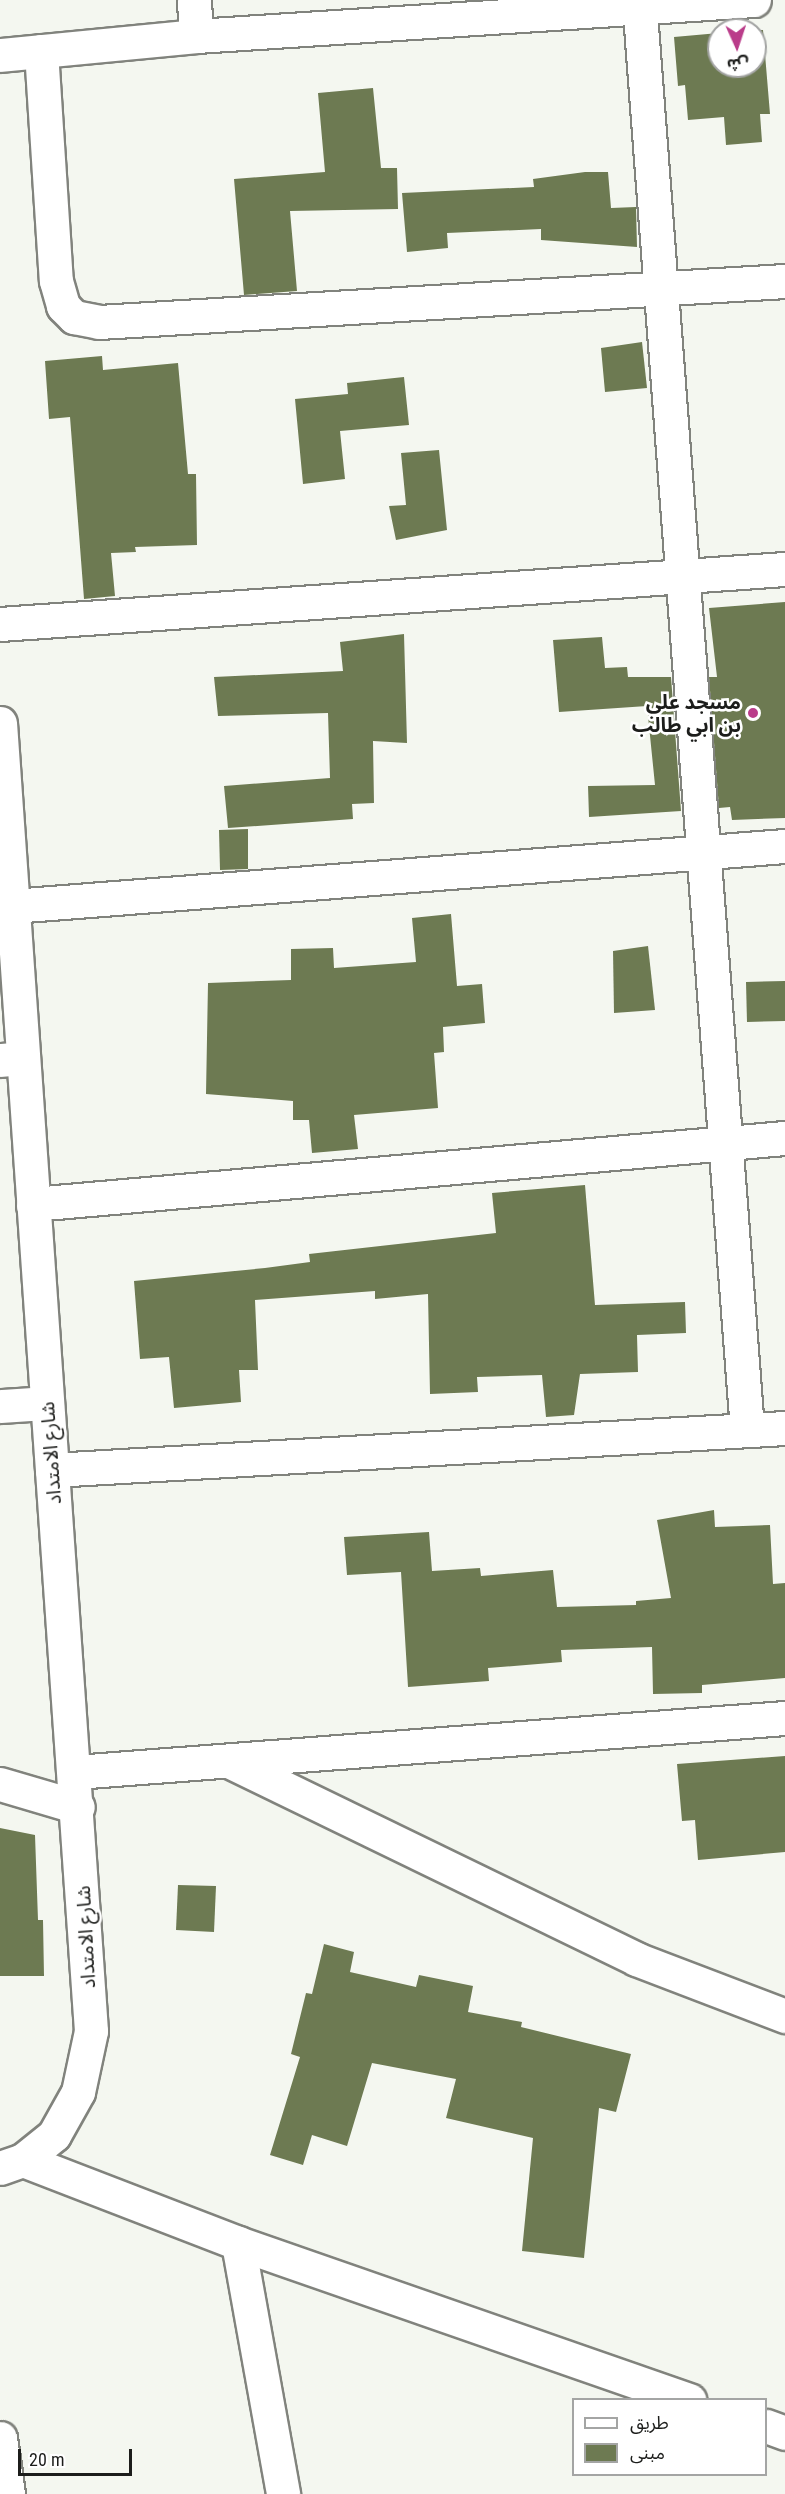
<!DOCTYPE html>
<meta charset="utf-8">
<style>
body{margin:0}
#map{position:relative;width:785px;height:2494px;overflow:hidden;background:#f4f7f0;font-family:"Roboto Condensed","Noto Sans Arabic",sans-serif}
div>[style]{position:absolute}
.building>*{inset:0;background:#6d7a52}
.roads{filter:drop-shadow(2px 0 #81837d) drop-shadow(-2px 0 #81837d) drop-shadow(0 2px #81837d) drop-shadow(0 -2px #81837d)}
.street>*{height:33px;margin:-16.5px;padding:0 16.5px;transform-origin:16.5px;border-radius:16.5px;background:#fff}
.secondary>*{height:33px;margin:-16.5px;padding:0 16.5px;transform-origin:16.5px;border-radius:16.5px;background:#fff}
.dots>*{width:16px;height:16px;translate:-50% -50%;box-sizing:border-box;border:3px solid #fff;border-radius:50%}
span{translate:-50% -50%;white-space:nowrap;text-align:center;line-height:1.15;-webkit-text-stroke:5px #fff;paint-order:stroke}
.poi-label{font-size:20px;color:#1c1d1b;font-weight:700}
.right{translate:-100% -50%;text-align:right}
.street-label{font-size:20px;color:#1c1d1b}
.legend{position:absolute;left:572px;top:2398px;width:195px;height:78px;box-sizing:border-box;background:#fff;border:2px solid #a4a5a4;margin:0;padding:8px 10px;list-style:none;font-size:18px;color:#1c1d1b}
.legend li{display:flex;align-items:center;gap:12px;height:30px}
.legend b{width:30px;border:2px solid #a4a5a4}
.north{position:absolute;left:707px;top:18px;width:60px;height:60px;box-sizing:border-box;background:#fff;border:2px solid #a4a5a4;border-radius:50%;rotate:177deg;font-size:16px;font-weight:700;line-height:24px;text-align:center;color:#1c1d1b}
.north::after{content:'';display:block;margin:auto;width:21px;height:27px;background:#ba3c8a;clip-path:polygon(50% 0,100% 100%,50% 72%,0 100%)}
.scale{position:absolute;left:18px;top:2449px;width:114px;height:27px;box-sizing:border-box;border:3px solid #1c1d1b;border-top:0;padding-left:8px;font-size:18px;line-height:21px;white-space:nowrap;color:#1c1d1b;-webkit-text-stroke:4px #fff;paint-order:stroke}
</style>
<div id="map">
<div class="building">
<div style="clip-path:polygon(755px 30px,763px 30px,770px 114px,760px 114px,762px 142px,726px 145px,724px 117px,688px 120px,685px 85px,678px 86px,674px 37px,719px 33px,719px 66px,755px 66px)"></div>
<div style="clip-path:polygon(373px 88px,381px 168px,397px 168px,398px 209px,290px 211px,297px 291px,244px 295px,234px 179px,325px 172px,318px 93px)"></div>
<div style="clip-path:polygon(585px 172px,608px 172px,611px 208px,636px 207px,637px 247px,541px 240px,541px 229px,447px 233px,448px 248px,407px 252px,402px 193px,534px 187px,533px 179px)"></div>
<div style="clip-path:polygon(642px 342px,647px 388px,605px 392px,601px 348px)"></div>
<div style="clip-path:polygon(102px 356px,103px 370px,178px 363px,188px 474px,196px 474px,197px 545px,135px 547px,136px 552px,111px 553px,115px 596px,84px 599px,70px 417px,49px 419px,45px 361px)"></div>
<div style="clip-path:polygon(404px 377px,409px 425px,340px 431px,345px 479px,303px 484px,295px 399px,348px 394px,347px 383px)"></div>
<div style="clip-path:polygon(439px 450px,447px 530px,396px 540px,389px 506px,406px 505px,401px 453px)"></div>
<div style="clip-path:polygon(785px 602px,785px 818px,732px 820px,730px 807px,719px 808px,709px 677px,717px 677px,709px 608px)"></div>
<div style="clip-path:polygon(404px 634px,407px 743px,373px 741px,374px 803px,352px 804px,353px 819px,228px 828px,224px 786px,330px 778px,328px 713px,218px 716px,214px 677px,343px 671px,340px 642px)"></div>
<div style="clip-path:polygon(602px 637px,605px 668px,627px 667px,628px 677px,671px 677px,681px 811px,589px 817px,588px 786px,655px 785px,647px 706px,559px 712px,553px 640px)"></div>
<div style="clip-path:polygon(248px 829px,248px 869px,220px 870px,219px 830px)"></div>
<div style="clip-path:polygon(451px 914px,457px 986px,482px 984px,485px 1023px,443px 1027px,444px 1052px,434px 1053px,438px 1108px,354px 1115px,358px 1149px,312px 1153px,309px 1120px,293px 1120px,293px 1101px,206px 1094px,208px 983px,291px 980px,291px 949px,333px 948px,334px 968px,416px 962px,412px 918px)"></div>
<div style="clip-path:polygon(648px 946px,655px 1010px,614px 1013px,613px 951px)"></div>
<div style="clip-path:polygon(785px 981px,785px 1021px,747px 1022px,746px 982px)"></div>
<div style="clip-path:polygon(585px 1185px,595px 1305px,685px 1302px,686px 1333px,637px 1335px,638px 1372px,580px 1374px,574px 1415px,546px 1417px,542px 1375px,477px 1377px,478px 1392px,430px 1394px,428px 1294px,375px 1299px,375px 1291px,255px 1300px,258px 1370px,239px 1370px,241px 1402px,174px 1408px,169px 1357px,140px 1359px,134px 1281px,265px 1268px,310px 1262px,309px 1254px,496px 1233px,492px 1193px)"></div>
<div style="clip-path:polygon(714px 1510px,715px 1527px,770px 1525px,773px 1584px,785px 1583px,785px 1678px,702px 1685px,702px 1693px,653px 1694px,652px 1647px,561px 1650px,562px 1662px,488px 1668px,489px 1681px,408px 1687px,401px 1572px,347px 1575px,344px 1537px,429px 1532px,432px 1571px,480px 1568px,481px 1576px,553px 1570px,557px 1607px,636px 1605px,636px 1601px,671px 1598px,657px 1520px)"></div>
<div style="clip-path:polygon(785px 1756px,785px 1852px,698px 1860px,695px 1820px,682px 1821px,677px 1764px)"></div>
<div style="clip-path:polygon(0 1828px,35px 1835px,38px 1920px,43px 1920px,44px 1976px,0 1976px)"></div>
<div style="clip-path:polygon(178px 1885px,216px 1886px,214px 1932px,176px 1930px)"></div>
<div style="clip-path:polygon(324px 1944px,354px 1952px,350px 1972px,416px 1987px,419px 1975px,473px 1986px,468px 2012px,522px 2022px,521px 2027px,631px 2054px,616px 2112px,599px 2108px,584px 2258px,522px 2251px,533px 2138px,446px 2118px,456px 2079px,372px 2063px,347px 2146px,312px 2135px,303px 2165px,270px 2155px,300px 2057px,291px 2054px,306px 1993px,312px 1994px)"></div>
</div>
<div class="roads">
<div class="street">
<div style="left:194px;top:0;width:36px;rotate:87deg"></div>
<div style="left:639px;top:0;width:1434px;rotate:85.68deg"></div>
<div style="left:41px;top:51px;width:230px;rotate:86.3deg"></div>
<div style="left:56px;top:281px;width:26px;rotate:74deg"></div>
<div style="left:63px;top:306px;width:16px;rotate:45deg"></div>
<div style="left:74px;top:317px;width:25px;rotate:11deg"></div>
<div style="left:99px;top:322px;width:687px;rotate:-3.42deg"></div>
<div style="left:0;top:55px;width:197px;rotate:-5.5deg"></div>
<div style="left:196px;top:36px;width:559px;rotate:-3.69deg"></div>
<div style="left:0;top:624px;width:787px;rotate:-4.01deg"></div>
<div style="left:12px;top:906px;width:775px;rotate:-4.44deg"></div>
<div style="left:0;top:1060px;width:22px;rotate:-5deg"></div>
<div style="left:33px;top:1204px;width:755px;rotate:-5.02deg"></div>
<div style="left:0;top:1406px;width:47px;rotate:-3.7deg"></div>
<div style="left:52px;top:1470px;width:734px;rotate:-3.28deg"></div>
<div style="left:229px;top:1761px;width:453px;rotate:25.9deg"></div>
<div style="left:636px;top:1959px;width:160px;rotate:20.9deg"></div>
<div style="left:75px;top:1772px;width:712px;rotate:-4.35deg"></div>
<div style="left:0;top:1784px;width:81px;rotate:16.4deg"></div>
<div style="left:23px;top:2160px;width:230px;rotate:21.1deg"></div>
<div style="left:238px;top:2243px;width:478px;rotate:19.2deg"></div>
<div style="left:238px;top:2243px;width:255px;rotate:79.8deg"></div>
<div style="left:766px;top:2426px;width:20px;rotate:20deg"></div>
<div style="left:0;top:2438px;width:57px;rotate:81.9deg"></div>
</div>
<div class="secondary">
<div style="left:0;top:723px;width:1311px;rotate:86.02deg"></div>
<div style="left:91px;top:2031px;width:62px;rotate:102deg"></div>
<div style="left:78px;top:2092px;width:49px;rotate:119.2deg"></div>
<div style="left:54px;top:2135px;width:40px;rotate:141deg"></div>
<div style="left:23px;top:2160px;width:24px;rotate:161deg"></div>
</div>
</div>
<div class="dots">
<div style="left:753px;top:713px;background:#ba3c8a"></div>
</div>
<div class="poi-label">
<span class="right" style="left:741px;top:714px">مسجد علي<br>بن ابي طالب</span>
</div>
<div class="street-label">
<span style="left:51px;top:1453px;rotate:-94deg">شارع الامتداد</span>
<span style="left:86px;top:1937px;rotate:-93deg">شارع الامتداد</span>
</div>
<ul class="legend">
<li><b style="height:8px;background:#fff"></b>طريق</li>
<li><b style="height:16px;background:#6d7a52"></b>مبنى</li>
</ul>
<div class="north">ش</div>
<div class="scale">20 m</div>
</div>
